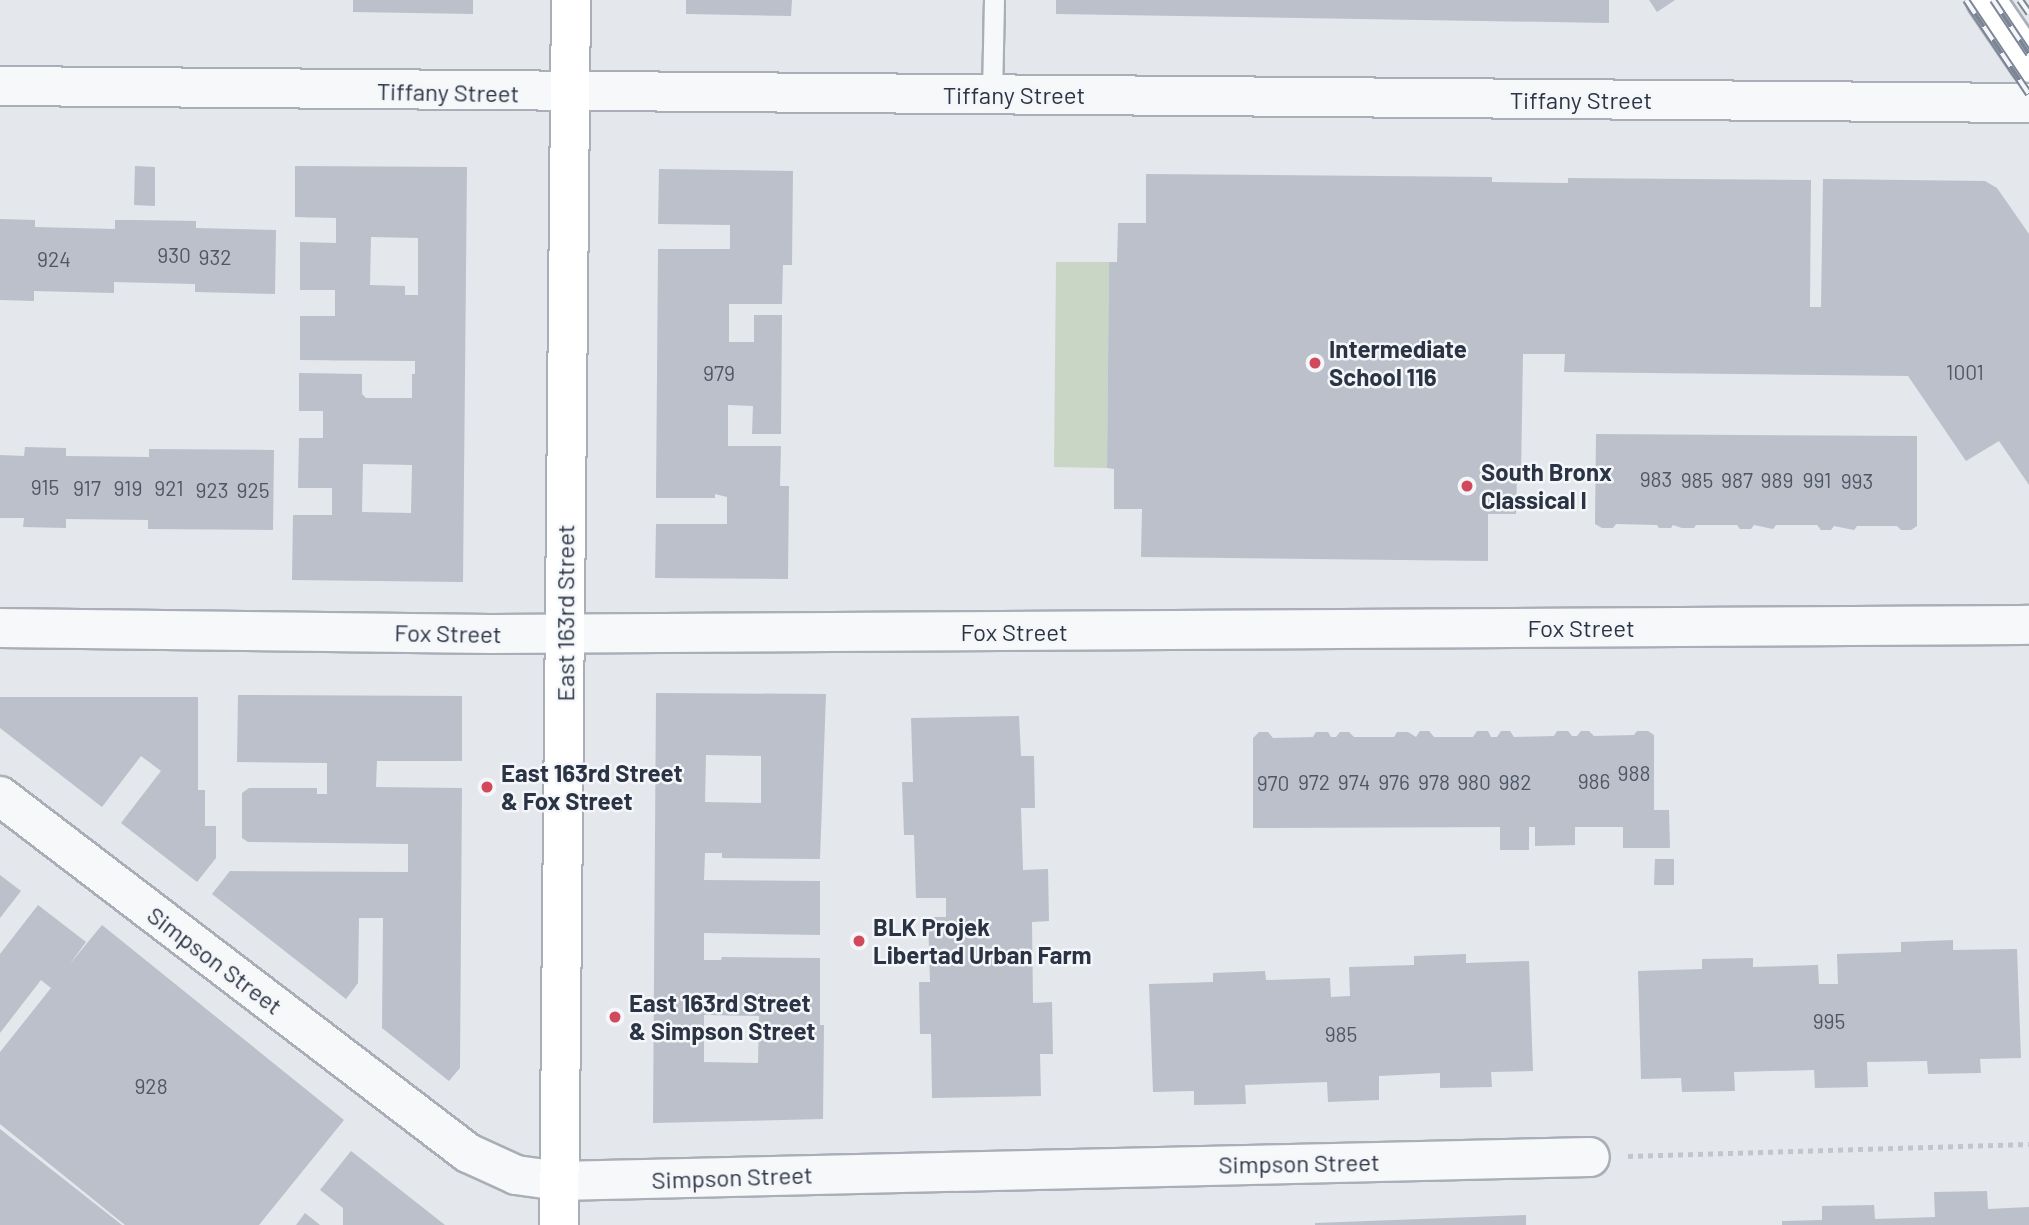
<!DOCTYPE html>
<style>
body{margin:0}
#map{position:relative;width:2029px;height:1225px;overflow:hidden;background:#e4e7ec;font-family:Barlow,sans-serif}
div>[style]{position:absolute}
.green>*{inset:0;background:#c9d6c5}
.building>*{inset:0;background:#bbc0ca}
.path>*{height:4.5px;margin-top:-2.25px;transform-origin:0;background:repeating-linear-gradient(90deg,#c2c5cb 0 5px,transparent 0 10px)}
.roads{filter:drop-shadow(2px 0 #a9aeb7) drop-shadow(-2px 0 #a9aeb7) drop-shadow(0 2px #a9aeb7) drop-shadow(0 -2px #a9aeb7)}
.service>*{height:19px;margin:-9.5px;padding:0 9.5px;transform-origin:9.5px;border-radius:9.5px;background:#f7f8fa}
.minor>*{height:38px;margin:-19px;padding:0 19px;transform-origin:19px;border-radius:19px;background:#f7f8fa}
.secondary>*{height:38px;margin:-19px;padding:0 19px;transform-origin:19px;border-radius:19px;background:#fff}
.rail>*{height:8px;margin-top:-4px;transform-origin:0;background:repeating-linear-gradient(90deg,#f4f6f9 0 16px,#7d8696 0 32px);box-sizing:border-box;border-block:2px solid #7d8696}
.dots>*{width:19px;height:19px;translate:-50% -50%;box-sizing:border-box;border:4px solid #f4f6f9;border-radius:50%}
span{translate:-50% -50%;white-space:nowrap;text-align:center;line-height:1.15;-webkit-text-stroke:5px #f4f6f9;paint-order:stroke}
.number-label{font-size:21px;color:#4f5766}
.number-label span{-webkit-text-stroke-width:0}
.street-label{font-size:24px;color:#2b3445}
.poi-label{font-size:24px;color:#2b3445;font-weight:700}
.left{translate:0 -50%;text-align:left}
</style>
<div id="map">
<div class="green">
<div style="clip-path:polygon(1056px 262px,1109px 262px,1107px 468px,1054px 467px)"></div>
</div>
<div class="building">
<div style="clip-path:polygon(353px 0,473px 0,473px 14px,353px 12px)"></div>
<div style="clip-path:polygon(686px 0,792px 0,791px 16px,686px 14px)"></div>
<div style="clip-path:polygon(1056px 0,1609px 0,1609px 23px,1056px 14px)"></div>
<div style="clip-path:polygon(1649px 0,1675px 0,1657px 12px)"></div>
<div style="clip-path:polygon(135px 166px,155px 167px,155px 206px,134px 205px)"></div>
<div style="clip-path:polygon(evenodd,295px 166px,467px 167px,463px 582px,292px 580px,293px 515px,332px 515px,332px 488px,298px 488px,299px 438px,323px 438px,323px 411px,299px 411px,299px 373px,362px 374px,362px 394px,366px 398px,412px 398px,412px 374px,415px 374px,415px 361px,300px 360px,300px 316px,335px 316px,335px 290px,300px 290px,300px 242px,336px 243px,336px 218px,295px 217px,295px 166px,371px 237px,418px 238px,418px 295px,405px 295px,405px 286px,370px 285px,371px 237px,295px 166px,363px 464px,412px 465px,411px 513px,362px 512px,363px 464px)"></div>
<div style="clip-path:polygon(659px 169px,793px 171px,792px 265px,783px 265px,782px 304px,729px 304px,729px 342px,754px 342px,754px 315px,782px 315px,781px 434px,752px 434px,753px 406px,728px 405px,728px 446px,781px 446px,780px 486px,789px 486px,788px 579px,655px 578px,656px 524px,727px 524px,727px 497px,715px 494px,715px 498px,656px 498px,658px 249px,730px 249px,730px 225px,658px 224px)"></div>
<div style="clip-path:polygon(1146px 174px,1492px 177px,1492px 182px,1568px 183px,1568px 178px,1811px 180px,1810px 307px,1821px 307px,1823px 179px,1985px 181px,1997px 188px,2029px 234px,2029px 485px,1999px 441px,1966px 461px,1908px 376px,1564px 372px,1565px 354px,1523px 354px,1521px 474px,1517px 474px,1516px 514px,1488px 514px,1488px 561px,1141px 557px,1142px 509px,1114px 509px,1114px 469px,1107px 468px,1109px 262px,1117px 262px,1118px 223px,1146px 223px)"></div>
<div style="clip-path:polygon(0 219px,35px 220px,35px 227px,115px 229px,115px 220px,134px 220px,196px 221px,196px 228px,276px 230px,275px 294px,195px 292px,195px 284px,114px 282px,114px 293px,34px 291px,34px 301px,0 300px)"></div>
<div style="clip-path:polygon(1596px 434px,1917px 436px,1917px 526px,1911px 530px,1901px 530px,1897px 526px,1857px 526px,1854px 530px,1834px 526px,1831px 530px,1821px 530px,1817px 525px,1776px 525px,1773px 529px,1754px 525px,1751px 529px,1740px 529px,1737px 525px,1696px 525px,1694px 528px,1682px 528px,1673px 525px,1671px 528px,1659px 528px,1657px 525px,1616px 524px,1613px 528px,1602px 528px,1595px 524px)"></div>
<div style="clip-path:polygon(25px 447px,66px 448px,66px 456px,149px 457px,149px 449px,274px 450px,273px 530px,148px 529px,148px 520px,66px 519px,66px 528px,23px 527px,24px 518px,0 518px,0 455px,24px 456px)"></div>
<div style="clip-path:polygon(evenodd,656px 693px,826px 694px,820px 859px,722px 858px,722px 853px,705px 853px,704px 880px,820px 881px,820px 935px,704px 933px,704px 960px,721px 960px,722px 957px,820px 958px,820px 1025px,824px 1025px,823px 1119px,653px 1123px,656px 693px,706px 755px,761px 756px,761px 803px,705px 802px,706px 755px,656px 693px,704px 1015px,759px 1016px,758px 1063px,704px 1062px,704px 1015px)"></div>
<div style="clip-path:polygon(238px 695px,462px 696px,462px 761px,377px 761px,376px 787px,462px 788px,460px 1068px,449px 1081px,382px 1028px,383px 918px,359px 918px,358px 983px,346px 999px,212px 894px,230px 871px,408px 872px,408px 844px,248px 842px,242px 838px,242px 793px,249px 788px,317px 788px,317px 794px,327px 794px,327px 763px,237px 762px)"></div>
<div style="clip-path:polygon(0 697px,198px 697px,198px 790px,205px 790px,205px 826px,216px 826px,216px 858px,197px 882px,121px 823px,161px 771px,141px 756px,102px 807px,0 728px)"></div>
<div style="clip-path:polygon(1019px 716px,1021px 756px,1034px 756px,1035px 808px,1021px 808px,1023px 870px,1048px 869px,1049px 921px,1032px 922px,1033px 1003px,1052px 1002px,1053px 1054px,1040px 1054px,1041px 1096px,932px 1098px,931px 1034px,920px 1034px,919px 982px,930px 982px,928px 917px,946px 917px,946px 898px,916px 898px,914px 835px,904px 835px,902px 782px,913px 782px,911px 718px)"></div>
<div style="clip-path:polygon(1420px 731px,1429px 731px,1434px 737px,1473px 737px,1477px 731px,1488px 731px,1491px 737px,1497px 737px,1501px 731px,1510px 731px,1514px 737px,1554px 736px,1557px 731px,1568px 731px,1572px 736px,1577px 736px,1581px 731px,1589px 731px,1594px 736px,1634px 735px,1637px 731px,1648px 731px,1654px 735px,1654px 810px,1669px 810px,1670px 848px,1623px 848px,1623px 827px,1575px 827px,1575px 845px,1535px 846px,1535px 827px,1529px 827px,1529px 850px,1500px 850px,1500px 827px,1253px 828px,1253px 738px,1259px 732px,1268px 732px,1273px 738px,1313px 737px,1316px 732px,1328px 732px,1331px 737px,1336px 737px,1340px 732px,1349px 732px,1354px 737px,1394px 737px,1397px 732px,1408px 732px,1416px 737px)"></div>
<div style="clip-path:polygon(1655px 859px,1674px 859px,1674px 885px,1654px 885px)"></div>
<div style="clip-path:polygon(0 875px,21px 891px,0 918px)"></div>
<div style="clip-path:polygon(38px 905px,86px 942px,69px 965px,102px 925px,344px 1120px,259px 1225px,125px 1225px,0 1124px,0 1052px,51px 988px,41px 980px,0 1033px,0 954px)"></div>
<div style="clip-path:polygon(1953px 940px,1953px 950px,2017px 949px,2021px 1058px,1980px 1059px,1981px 1073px,1928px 1074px,1927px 1061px,1867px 1062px,1868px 1087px,1815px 1088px,1814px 1070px,1734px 1072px,1735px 1091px,1682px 1092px,1681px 1078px,1641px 1079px,1638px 971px,1702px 969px,1702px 959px,1753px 958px,1753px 967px,1818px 965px,1819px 984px,1838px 984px,1837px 954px,1901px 952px,1901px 942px)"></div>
<div style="clip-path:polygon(1466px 954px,1466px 963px,1529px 961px,1533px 1071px,1491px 1072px,1492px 1087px,1440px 1088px,1440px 1073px,1379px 1076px,1379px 1100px,1328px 1102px,1327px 1082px,1245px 1085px,1246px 1104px,1194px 1105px,1194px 1091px,1153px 1092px,1149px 984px,1213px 982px,1213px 973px,1265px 971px,1266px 980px,1330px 978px,1331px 997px,1350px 996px,1349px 967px,1414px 965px,1414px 956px)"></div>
<div style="clip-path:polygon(0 1129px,122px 1225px,0 1225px)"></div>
<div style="clip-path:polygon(351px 1151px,445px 1225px,343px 1225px,343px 1208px,320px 1190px)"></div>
<div style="clip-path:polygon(1987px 1191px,1988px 1209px,2029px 1207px,2029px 1225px,1782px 1225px,1782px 1221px,1822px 1220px,1822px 1206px,1874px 1205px,1875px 1219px,1935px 1217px,1934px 1192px)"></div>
<div style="clip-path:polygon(305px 1213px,320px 1225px,296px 1225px)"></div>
<div style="clip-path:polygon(1526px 1215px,1526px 1225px,1315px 1225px,1315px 1223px)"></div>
</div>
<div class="path">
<div style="left:1628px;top:1156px;width:401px;rotate:-1.7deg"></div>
</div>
<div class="roads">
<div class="service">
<div style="left:992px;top:95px;width:95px;rotate:-88.8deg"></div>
</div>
<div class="minor">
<div style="left:0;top:86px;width:2029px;rotate:0.48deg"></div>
<div style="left:0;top:628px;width:491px;rotate:0.7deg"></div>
<div style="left:491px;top:634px;width:1538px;rotate:-0.34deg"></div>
<div style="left:0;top:796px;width:589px;rotate:37.34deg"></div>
<div style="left:468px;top:1153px;width:53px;rotate:24.6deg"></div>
<div style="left:516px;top:1175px;width:43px;rotate:7.9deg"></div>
<div style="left:559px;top:1181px;width:1031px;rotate:-1.33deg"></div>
</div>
<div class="secondary">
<div style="left:1986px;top:0;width:76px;rotate:55.7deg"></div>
<div style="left:559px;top:1225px;width:1225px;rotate:-89.44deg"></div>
</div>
</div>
<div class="rail">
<div style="left:1966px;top:0;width:113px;rotate:56.2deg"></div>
<div style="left:1993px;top:0;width:65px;rotate:56.3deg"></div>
<div style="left:2020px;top:0;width:16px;rotate:55deg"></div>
</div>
<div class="dots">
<div style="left:1315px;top:363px;background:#d1495b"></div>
<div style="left:1467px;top:486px;background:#d1495b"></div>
<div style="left:487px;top:787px;background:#d1495b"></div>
<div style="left:859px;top:941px;background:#d1495b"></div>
<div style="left:615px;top:1017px;background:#d1495b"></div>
</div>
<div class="number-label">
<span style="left:174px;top:255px">930</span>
<span style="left:215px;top:257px">932</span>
<span style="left:54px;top:259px">924</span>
<span style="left:1965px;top:372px">1001</span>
<span style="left:719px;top:373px">979</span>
<span style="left:1656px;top:479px">983</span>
<span style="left:1697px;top:480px">985</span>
<span style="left:1737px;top:480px">987</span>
<span style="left:1777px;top:480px">989</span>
<span style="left:1817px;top:480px">991</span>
<span style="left:1857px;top:481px">993</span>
<span style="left:45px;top:487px">915</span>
<span style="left:87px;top:488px">917</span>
<span style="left:128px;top:488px">919</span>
<span style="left:169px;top:488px">921</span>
<span style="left:212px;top:490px">923</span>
<span style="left:253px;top:490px">925</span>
<span style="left:1634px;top:773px">988</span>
<span style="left:1594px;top:781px">986</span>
<span style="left:1314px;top:782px">972</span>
<span style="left:1354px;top:782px">974</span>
<span style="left:1394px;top:782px">976</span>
<span style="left:1434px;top:782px">978</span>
<span style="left:1474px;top:782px">980</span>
<span style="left:1515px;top:782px">982</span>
<span style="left:1273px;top:783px">970</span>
<span style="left:1829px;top:1021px">995</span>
<span style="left:1341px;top:1034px">985</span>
<span style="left:151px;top:1086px">928</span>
</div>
<div class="street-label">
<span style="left:448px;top:92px;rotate:1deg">Tiffany Street</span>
<span style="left:1014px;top:95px">Tiffany Street</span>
<span style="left:1581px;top:100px">Tiffany Street</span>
<span style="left:565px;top:613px;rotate:-90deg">East 163rd Street</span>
<span style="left:1581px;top:628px">Fox Street</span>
<span style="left:1014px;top:632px">Fox Street</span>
<span style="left:448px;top:633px;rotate:1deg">Fox Street</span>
<span style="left:215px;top:960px;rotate:37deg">Simpson Street</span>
<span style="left:1299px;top:1163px;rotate:-1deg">Simpson Street</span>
<span style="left:732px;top:1177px;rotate:-2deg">Simpson Street</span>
</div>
<div class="poi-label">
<span class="left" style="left:1329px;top:363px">Intermediate<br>School 116</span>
<span class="left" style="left:1481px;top:486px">South Bronx<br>Classical I</span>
<span class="left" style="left:501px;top:787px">East 163rd Street<br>&amp; Fox Street</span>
<span class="left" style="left:873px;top:941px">BLK Projek<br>Libertad Urban Farm</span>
<span class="left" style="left:629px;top:1017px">East 163rd Street<br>&amp; Simpson Street</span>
</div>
</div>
